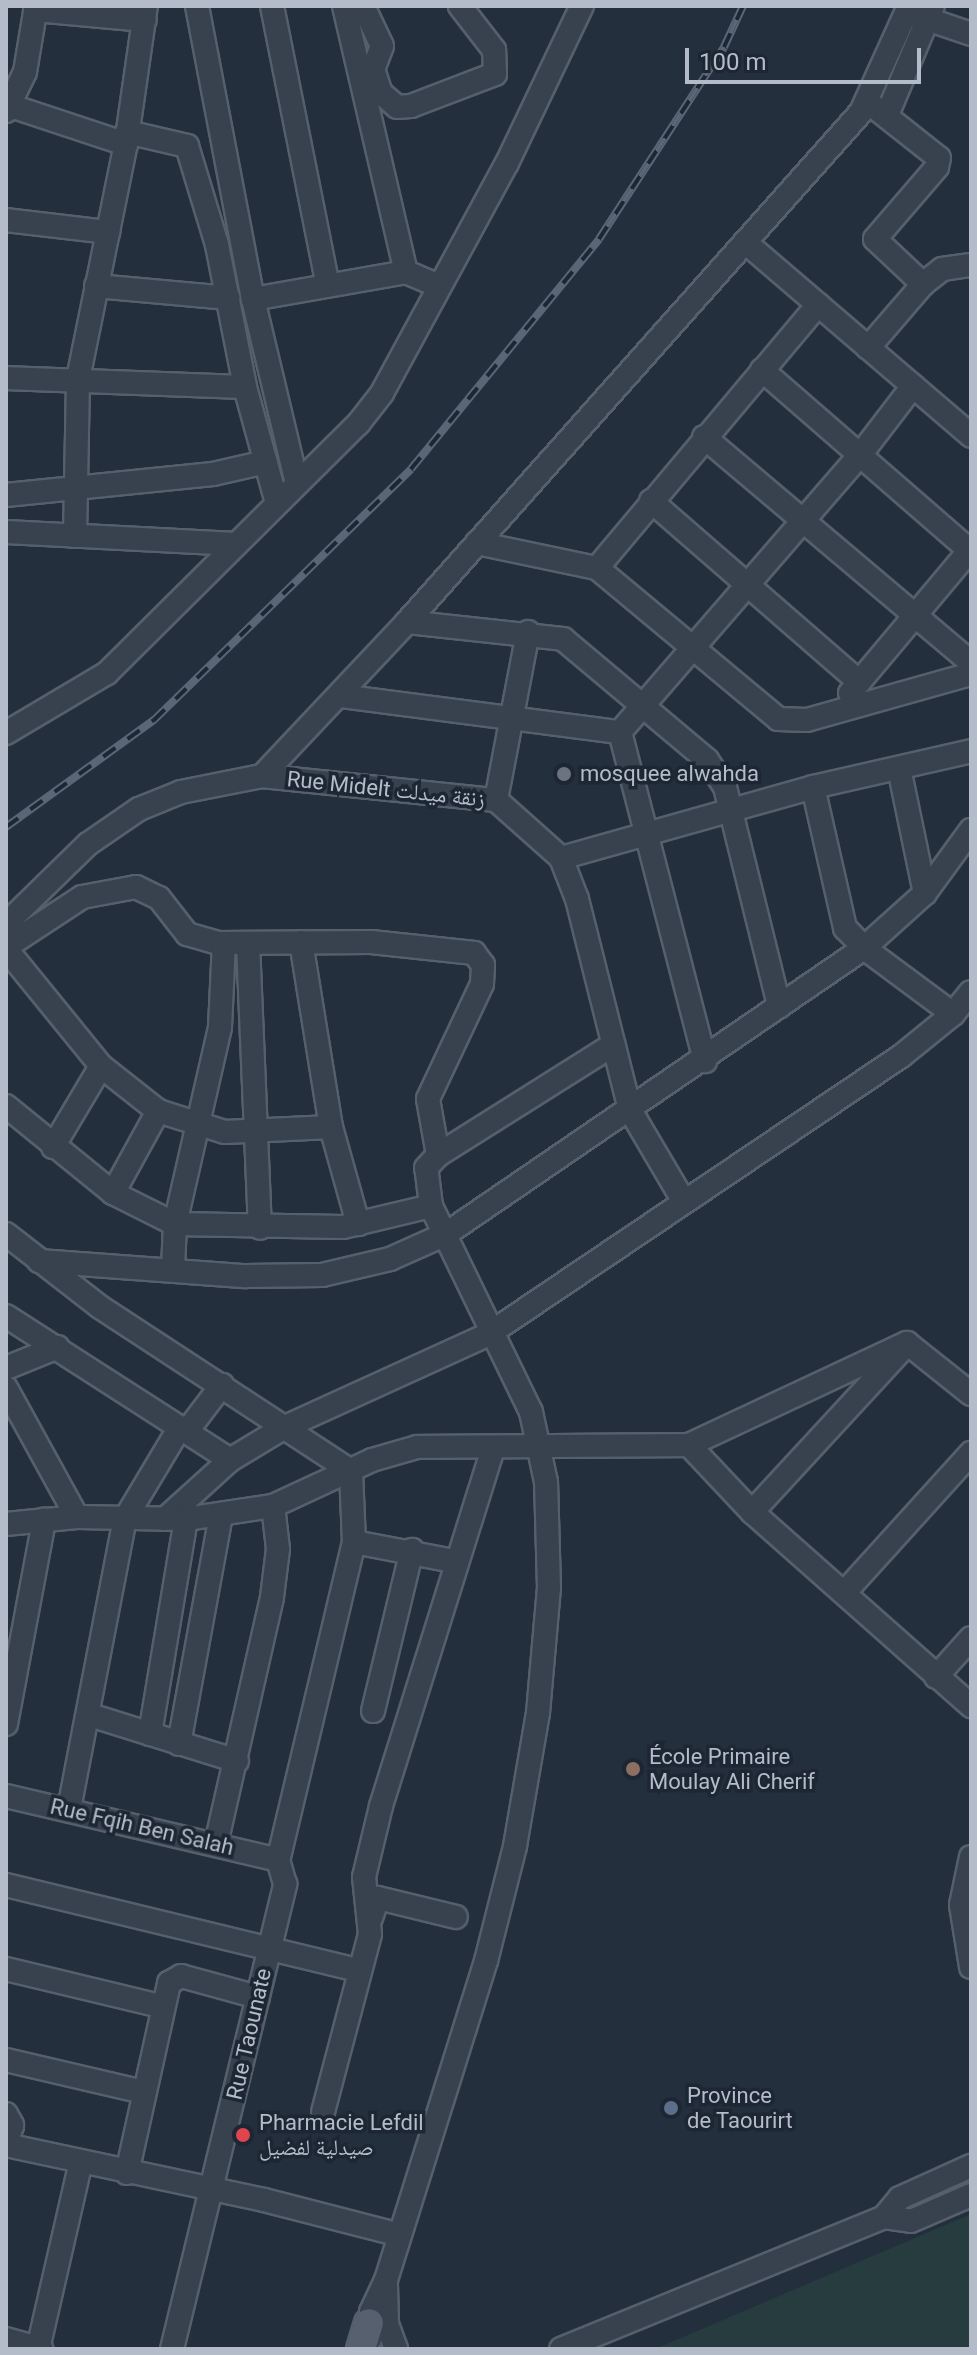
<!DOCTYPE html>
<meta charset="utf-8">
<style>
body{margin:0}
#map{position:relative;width:977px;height:2355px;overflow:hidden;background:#242f3e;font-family:Roboto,"Noto Naskh Arabic",sans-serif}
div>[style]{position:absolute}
.green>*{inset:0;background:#263c3f}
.roads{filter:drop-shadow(2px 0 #565f6c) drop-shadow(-2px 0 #565f6c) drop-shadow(0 2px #565f6c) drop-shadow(0 -2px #565f6c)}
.minor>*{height:22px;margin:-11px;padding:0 11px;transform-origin:11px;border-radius:11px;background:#38414e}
.major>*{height:28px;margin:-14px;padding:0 14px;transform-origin:14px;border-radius:14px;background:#56606e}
.rail>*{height:8px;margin-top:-4px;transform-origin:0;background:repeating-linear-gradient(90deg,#1d2633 0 15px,#5a6575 0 30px);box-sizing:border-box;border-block:2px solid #5a6575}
.dots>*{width:22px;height:22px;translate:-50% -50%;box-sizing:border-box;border:4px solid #1d2633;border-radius:50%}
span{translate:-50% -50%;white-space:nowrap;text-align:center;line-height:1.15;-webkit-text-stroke:7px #1d2633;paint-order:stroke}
.poi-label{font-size:22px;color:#b4bcc9}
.left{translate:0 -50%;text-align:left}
.street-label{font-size:22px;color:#b4bcc9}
.frame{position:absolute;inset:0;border:8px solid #b4bcc9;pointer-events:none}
.scale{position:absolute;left:685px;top:48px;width:236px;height:36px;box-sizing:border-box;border:4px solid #b4bcc9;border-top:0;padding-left:10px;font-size:24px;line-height:28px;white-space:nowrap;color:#b4bcc9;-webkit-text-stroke:6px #1d2633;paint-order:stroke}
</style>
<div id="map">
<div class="green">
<div style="clip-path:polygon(971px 2214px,971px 2349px,655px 2349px)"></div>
</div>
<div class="roads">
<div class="minor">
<div style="left:197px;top:6px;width:298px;rotate:79.2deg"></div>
<div style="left:253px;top:299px;width:189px;rotate:76.6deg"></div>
<div style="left:272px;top:6px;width:285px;rotate:78.7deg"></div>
<div style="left:344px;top:6px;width:273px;rotate:76.9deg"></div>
<div style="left:363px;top:6px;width:44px;rotate:64.6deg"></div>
<div style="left:382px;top:46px;width:25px;rotate:111deg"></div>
<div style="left:373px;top:69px;width:25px;rotate:72deg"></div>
<div style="left:381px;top:93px;width:21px;rotate:41deg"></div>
<div style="left:397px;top:107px;width:14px;rotate:-4deg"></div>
<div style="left:411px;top:106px;width:90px;rotate:-20.9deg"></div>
<div style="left:495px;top:74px;width:24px;rotate:-92deg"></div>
<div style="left:494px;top:50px;width:56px;rotate:-127.7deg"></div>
<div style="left:35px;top:10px;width:110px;rotate:5.2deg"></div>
<div style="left:915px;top:15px;width:59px;rotate:18.7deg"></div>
<div style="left:868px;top:102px;width:90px;rotate:38.3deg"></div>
<div style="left:939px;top:158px;width:9px;rotate:103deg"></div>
<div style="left:937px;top:167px;width:95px;rotate:130.7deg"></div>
<div style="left:875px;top:239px;width:66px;rotate:43.2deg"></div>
<div style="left:11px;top:106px;width:121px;rotate:18.3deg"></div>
<div style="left:6px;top:111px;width:43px;rotate:-64deg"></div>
<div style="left:25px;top:72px;width:67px;rotate:-80.5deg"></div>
<div style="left:887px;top:115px;width:118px;rotate:-67.1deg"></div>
<div style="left:127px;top:132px;width:62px;rotate:13.1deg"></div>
<div style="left:187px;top:146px;width:103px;rotate:73.1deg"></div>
<div style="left:217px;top:245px;width:145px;rotate:78.8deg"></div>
<div style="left:245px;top:387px;width:120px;rotate:74.6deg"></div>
<div style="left:6px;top:220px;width:103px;rotate:6.7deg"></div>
<div style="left:745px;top:242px;width:298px;rotate:40.6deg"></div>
<div style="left:96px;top:286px;width:133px;rotate:5.2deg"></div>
<div style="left:253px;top:299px;width:155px;rotate:-10deg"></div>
<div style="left:406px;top:272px;width:36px;rotate:23deg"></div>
<div style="left:868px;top:348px;width:84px;rotate:-49.3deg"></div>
<div style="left:923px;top:284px;width:24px;rotate:-38deg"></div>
<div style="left:942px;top:269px;width:29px;rotate:-8deg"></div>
<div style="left:762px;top:370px;width:277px;rotate:41deg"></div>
<div style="left:6px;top:378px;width:239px;rotate:2.2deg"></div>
<div style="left:704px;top:437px;width:350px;rotate:40.2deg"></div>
<div style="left:6px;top:495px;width:208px;rotate:-5.8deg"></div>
<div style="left:213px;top:474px;width:54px;rotate:-12.8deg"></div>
<div style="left:651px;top:501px;width:276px;rotate:41deg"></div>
<div style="left:6px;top:532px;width:230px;rotate:3deg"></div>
<div style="left:75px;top:536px;width:157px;rotate:-88.9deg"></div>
<div style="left:78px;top:379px;width:240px;rotate:-78.5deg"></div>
<div style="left:126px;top:144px;width:139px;rotate:-81.8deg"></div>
<div style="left:477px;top:543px;width:123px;rotate:11.8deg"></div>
<div style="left:597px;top:568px;width:236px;rotate:39.8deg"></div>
<div style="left:778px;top:719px;width:29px;rotate:2deg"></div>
<div style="left:807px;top:720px;width:170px;rotate:-15.7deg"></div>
<div style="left:597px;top:568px;width:344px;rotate:-50deg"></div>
<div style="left:407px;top:622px;width:157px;rotate:6.2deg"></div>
<div style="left:563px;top:639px;width:188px;rotate:40deg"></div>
<div style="left:707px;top:760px;width:32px;rotate:56deg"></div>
<div style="left:725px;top:787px;width:226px;rotate:76.1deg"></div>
<div style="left:850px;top:693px;width:188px;rotate:-50deg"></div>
<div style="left:341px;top:696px;width:281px;rotate:7.4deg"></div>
<div style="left:620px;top:732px;width:367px;rotate:-49.1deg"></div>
<div style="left:860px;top:455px;width:87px;rotate:-52.5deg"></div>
<div style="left:620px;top:732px;width:340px;rotate:75.5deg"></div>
<div style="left:6px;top:733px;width:117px;rotate:-30.7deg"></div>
<div style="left:107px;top:673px;width:354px;rotate:-44.8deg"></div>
<div style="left:358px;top:424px;width:39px;rotate:-52deg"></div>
<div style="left:382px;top:393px;width:262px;rotate:-61.5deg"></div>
<div style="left:507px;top:163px;width:174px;rotate:-64.5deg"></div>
<div style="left:899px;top:768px;width:128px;rotate:78.3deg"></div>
<div style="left:262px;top:776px;width:212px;rotate:-46.7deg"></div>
<div style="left:407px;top:622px;width:683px;rotate:-48.32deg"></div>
<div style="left:861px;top:112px;width:116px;rotate:-65.6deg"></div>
<div style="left:813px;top:787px;width:145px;rotate:77.2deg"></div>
<div style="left:845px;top:928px;width:28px;rotate:46deg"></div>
<div style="left:864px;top:948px;width:111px;rotate:36.6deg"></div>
<div style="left:496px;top:800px;width:171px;rotate:-79.2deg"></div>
<div style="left:561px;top:858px;width:262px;rotate:-15.7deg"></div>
<div style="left:813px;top:787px;width:162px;rotate:-12.8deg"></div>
<div style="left:6px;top:924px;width:115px;rotate:-44.3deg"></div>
<div style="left:88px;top:844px;width:62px;rotate:-34.5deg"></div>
<div style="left:139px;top:809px;width:45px;rotate:-22deg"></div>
<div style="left:181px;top:792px;width:83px;rotate:-11.2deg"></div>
<div style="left:262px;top:776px;width:235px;rotate:5.9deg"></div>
<div style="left:496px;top:800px;width:87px;rotate:41.7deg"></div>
<div style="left:561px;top:858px;width:44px;rotate:68.7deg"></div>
<div style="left:577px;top:899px;width:218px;rotate:75.9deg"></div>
<div style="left:630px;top:1110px;width:104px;rotate:59.5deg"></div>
<div style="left:301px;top:942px;width:187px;rotate:80.8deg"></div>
<div style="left:331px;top:1127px;width:101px;rotate:74.4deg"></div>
<div style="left:248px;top:943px;width:285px;rotate:87.6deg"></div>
<div style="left:6px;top:947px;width:91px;rotate:-33.3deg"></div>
<div style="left:82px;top:897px;width:55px;rotate:-10.5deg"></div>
<div style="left:136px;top:887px;width:25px;rotate:26deg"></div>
<div style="left:159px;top:898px;width:46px;rotate:52.1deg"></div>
<div style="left:187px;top:934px;width:32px;rotate:16deg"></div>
<div style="left:218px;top:943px;width:153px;rotate:-0.4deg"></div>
<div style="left:371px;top:942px;width:104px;rotate:6.1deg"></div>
<div style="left:474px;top:953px;width:15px;rotate:53deg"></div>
<div style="left:483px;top:965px;width:19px;rotate:93deg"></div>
<div style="left:482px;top:984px;width:127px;rotate:115.2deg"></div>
<div style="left:428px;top:1099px;width:57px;rotate:79.9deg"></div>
<div style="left:6px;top:949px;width:151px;rotate:50.9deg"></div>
<div style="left:101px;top:1066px;width:73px;rotate:38.3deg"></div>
<div style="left:158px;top:1111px;width:70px;rotate:17.4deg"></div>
<div style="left:225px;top:1132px;width:106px;rotate:-2.7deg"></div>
<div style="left:6px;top:1106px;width:138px;rotate:39.1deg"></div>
<div style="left:113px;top:1193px;width:69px;rotate:26.6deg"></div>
<div style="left:175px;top:1224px;width:168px;rotate:1deg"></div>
<div style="left:343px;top:1227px;width:90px;rotate:-13.4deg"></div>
<div style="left:53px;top:1147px;width:94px;rotate:-59.3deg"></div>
<div style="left:113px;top:1193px;width:94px;rotate:-61.2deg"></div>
<div style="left:6px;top:1234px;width:119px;rotate:37.8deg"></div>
<div style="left:100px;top:1307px;width:300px;rotate:33.2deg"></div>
<div style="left:351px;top:1471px;width:71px;rotate:87.6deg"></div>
<div style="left:354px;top:1542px;width:327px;rotate:103.4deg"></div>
<div style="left:39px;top:1261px;width:207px;rotate:4.2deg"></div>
<div style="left:245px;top:1276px;width:77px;rotate:-0.7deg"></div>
<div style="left:322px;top:1275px;width:70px;rotate:-13.2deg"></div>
<div style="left:390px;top:1259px;width:61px;rotate:-24.1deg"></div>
<div style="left:446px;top:1234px;width:506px;rotate:-34.38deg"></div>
<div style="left:864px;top:948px;width:82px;rotate:-42deg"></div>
<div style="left:925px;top:893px;width:78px;rotate:-53.9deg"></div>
<div style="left:173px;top:1268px;width:44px;rotate:-87.4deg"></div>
<div style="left:175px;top:1224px;width:202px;rotate:-77.1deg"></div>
<div style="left:220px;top:1027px;width:84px;rotate:-87.3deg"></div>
<div style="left:6px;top:1316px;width:266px;rotate:32.7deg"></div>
<div style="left:6px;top:1368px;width:56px;rotate:-22deg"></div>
<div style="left:6px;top:1388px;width:147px;rotate:61.2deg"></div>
<div style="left:187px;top:1431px;width:58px;rotate:-52.7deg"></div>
<div style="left:689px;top:1445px;width:92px;rotate:46.8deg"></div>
<div style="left:752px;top:1512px;width:293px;rotate:41.5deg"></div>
<div style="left:752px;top:1512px;width:224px;rotate:-47.3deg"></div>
<div style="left:165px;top:1519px;width:88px;rotate:-42.2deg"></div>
<div style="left:230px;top:1460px;width:62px;rotate:-31.1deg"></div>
<div style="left:283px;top:1428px;width:226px;rotate:-24.5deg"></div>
<div style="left:489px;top:1334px;width:496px;rotate:-34deg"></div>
<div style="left:900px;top:1057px;width:68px;rotate:-39.1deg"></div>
<div style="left:953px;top:1014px;width:28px;rotate:-51deg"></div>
<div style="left:6px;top:1524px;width:71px;rotate:-5.6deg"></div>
<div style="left:77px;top:1517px;width:109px;rotate:1.1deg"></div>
<div style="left:186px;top:1519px;width:88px;rotate:-8.5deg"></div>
<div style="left:273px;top:1506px;width:109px;rotate:-24.9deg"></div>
<div style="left:372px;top:1460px;width:47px;rotate:-16.1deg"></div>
<div style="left:417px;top:1447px;width:272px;rotate:-0.4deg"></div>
<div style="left:689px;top:1445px;width:241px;rotate:-25.1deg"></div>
<div style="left:907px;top:1343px;width:82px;rotate:38.6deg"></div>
<div style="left:354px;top:1542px;width:102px;rotate:10.8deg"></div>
<div style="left:845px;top:1592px;width:188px;rotate:-47.8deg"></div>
<div style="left:936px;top:1677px;width:52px;rotate:-48.1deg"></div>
<div style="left:373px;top:1711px;width:166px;rotate:-76.4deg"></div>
<div style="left:90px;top:1715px;width:154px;rotate:17.4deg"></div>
<div style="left:6px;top:1724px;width:208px;rotate:-79.4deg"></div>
<div style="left:150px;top:1734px;width:218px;rotate:-80.5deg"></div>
<div style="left:179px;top:1744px;width:233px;rotate:-79.6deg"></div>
<div style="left:6px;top:1796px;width:279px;rotate:13.2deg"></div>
<div style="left:69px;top:1809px;width:295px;rotate:-79.1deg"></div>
<div style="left:125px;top:1519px;width:107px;rotate:-59.1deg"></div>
<div style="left:216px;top:1844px;width:253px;rotate:-77.2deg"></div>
<div style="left:272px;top:1597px;width:48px;rotate:-82.9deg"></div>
<div style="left:278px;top:1549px;width:43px;rotate:-96.6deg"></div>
<div style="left:971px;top:1857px;width:49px;rotate:101.8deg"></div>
<div style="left:961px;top:1905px;width:63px;rotate:80.8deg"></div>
<div style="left:6px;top:1885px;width:362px;rotate:13.6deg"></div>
<div style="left:371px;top:1918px;width:21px;rotate:-71deg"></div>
<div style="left:378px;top:1898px;width:80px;rotate:13.7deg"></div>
<div style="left:6px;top:1969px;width:158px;rotate:13.5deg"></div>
<div style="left:6px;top:2060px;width:141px;rotate:13.1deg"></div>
<div style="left:323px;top:2112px;width:184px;rotate:-75.2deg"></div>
<div style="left:370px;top:1934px;width:57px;rotate:-96deg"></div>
<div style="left:364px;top:1877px;width:73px;rotate:-76.5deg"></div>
<div style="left:381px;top:1806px;width:375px;rotate:-72.6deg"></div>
<div style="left:6px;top:2114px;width:13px;rotate:61deg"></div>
<div style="left:12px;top:2125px;width:21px;rotate:107deg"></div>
<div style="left:6px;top:2145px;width:264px;rotate:12deg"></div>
<div style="left:264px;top:2200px;width:136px;rotate:14.4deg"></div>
<div style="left:127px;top:2173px;width:195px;rotate:-77.5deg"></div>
<div style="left:169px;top:1983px;width:14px;rotate:-30deg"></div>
<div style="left:181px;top:1976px;width:80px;rotate:15.3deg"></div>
<div style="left:884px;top:2217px;width:27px;rotate:8deg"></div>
<div style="left:911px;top:2221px;width:65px;rotate:-23.4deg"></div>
<div style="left:386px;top:2284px;width:40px;rotate:88.6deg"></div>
<div style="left:387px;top:2324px;width:27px;rotate:70deg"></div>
<div style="left:6px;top:2339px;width:37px;rotate:16deg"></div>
<div style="left:370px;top:2339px;width:27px;rotate:-88deg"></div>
<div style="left:371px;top:2312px;width:35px;rotate:-65deg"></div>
<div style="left:386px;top:2280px;width:334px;rotate:-72.6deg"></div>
<div style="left:486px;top:1961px;width:119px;rotate:-75.8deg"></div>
<div style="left:515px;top:1846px;width:135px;rotate:-80.2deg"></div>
<div style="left:538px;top:1713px;width:125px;rotate:-85deg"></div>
<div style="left:549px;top:1588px;width:106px;rotate:-91.6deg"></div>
<div style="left:546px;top:1482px;width:72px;rotate:-102.1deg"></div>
<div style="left:531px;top:1412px;width:229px;rotate:-115.9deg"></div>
<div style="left:431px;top:1206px;width:38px;rotate:-97deg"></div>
<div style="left:426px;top:1168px;width:18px;rotate:-47deg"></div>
<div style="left:438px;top:1155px;width:207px;rotate:-32.2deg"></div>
<div style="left:38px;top:2349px;width:192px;rotate:-77.1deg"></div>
<div style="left:172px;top:2349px;width:479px;rotate:-76.3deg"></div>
<div style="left:285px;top:1884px;width:25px;rotate:-106deg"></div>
<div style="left:561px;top:2349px;width:349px;rotate:-22.2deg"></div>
<div style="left:884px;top:2217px;width:25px;rotate:-50deg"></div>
<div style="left:900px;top:2198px;width:78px;rotate:-24.3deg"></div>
</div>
<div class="major">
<div style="left:361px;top:2349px;width:27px;rotate:-73deg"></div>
</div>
</div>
<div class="rail">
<div style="left:6px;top:827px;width:183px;rotate:-35.9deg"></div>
<div style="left:154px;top:720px;width:359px;rotate:-44.3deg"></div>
<div style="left:411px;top:469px;width:297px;rotate:-50.7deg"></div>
<div style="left:599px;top:239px;width:229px;rotate:-56.9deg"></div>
<div style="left:724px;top:47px;width:45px;rotate:-65.1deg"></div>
</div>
<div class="dots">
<div style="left:564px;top:774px;background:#6b7280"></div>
<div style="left:633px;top:1769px;background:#8d6e63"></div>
<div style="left:671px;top:2108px;background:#5c6f8a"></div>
<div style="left:243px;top:2135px;background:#e0444e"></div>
</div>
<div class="poi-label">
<span class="left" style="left:580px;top:774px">mosquee alwahda</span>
<span class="left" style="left:649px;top:1769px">École Primaire<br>Moulay Ali Cherif</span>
<span class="left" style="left:687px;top:2108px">Province<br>de Taourirt</span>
<span class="left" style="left:259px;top:2135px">Pharmacie Lefdil<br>صيدلية لفضيل</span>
</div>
<div class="street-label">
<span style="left:386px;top:789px;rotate:6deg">Rue Midelt زنقة ميدلت</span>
<span style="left:142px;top:1827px;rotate:13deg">Rue Fqih Ben Salah</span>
<span style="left:249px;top:2034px;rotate:-77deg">Rue Taounate</span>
</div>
<div class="frame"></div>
<div class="scale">100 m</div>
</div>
